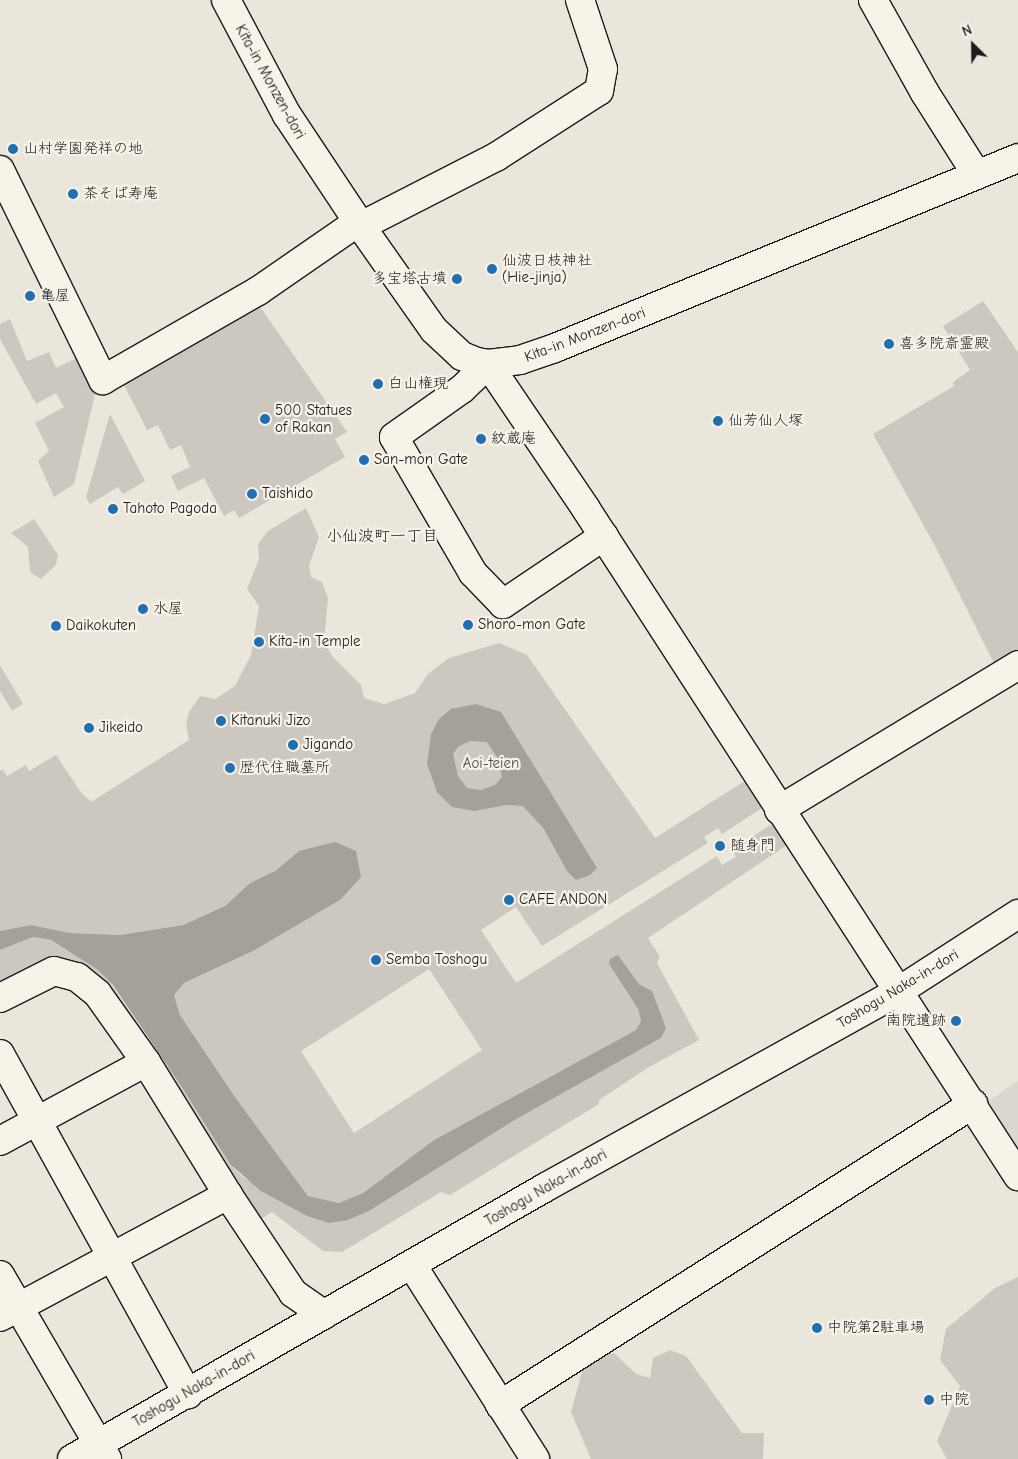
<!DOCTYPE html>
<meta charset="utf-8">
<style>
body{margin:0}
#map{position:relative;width:1018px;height:1459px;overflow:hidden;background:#eae6dc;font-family:"Comic Neue","Klee One",sans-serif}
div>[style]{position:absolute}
.built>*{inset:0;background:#dad7ce}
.green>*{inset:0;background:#ccc8c0}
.water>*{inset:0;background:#a3a19a}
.roads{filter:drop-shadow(1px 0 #1c1c1c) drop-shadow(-1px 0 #1c1c1c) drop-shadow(0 1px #1c1c1c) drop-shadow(0 -1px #1c1c1c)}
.minor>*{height:28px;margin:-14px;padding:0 14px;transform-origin:14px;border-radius:14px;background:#f7f3e8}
.tertiary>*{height:28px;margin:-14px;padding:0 14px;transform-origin:14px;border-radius:14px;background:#f7f3e8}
.dots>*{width:14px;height:14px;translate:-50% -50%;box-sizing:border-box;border:2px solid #f7f3e8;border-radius:50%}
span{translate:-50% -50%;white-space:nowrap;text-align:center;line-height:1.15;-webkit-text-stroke:4.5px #f7f3e8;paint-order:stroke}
.street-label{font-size:15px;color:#1c1c1c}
.poi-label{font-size:15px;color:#1c1c1c}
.left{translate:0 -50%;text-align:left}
.right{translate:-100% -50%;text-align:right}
.park-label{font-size:15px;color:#51504d}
.neighbourhood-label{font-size:16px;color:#1c1c1c}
.north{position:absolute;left:948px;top:20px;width:50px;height:50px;-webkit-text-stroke:4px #f7f3e8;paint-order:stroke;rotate:337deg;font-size:14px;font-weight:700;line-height:20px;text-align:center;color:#1c1c1c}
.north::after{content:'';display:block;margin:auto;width:18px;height:22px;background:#1c1c1c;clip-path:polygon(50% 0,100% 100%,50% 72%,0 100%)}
</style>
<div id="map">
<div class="built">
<div style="clip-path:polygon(1018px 1081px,1018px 1151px,987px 1102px)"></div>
</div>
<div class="green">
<div style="clip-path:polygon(983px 301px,1018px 352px,1018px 652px,996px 667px,935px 546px,873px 434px,954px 386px,953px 382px,970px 370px,943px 326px)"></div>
<div style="clip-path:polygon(245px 307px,261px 308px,347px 432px,335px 439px,345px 457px,239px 518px,234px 510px,224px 516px,204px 478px,178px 491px,171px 476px,190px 467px,181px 445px,170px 450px,158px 425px,147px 430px,122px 381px)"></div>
<div style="clip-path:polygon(10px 319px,27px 361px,49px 352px,56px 368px,77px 358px,95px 394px,74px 484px,54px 497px,38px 461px,49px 451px,35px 423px,64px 407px,56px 393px,36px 404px,0 339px,0 324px)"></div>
<div style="clip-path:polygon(110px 414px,145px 481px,123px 494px,118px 487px,90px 504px,86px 497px)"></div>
<div style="clip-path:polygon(evenodd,306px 508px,319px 537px,309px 566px,311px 577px,322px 582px,328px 598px,324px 642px,333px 657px,361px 685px,364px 698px,384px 704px,415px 693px,428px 674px,449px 658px,499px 643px,527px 655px,655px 838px,748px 779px,765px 806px,722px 834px,718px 828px,704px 837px,708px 843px,542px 946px,516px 907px,481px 930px,516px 983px,717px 856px,722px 865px,736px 857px,732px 849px,776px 822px,790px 843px,648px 938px,660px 957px,657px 963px,699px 1040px,649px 1067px,599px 1100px,599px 1104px,450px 1195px,441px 1192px,342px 1252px,323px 1251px,272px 1212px,258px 1221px,83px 967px,0 988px,0 950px,33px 937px,51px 940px,98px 970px,112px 985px,183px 1089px,230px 1164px,244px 1178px,348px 1220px,369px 1211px,513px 1121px,661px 1038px,652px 991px,639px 984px,618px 955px,609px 964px,638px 1009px,641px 1021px,636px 1030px,434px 1140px,363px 1193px,339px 1203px,308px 1196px,235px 1097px,180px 1015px,174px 995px,184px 983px,253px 951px,340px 900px,299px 851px,275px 871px,250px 883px,225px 906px,183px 925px,120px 935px,70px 933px,31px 925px,0 931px,0 771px,2px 769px,7px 776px,26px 765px,29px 771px,56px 755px,80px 791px,91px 802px,189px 740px,186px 724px,189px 712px,200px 696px,215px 699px,235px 686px,251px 655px,259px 606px,247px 589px,259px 559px,258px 544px,268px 531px,306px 508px,429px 969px,482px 1050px,354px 1133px,301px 1051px,429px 969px)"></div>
<div style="clip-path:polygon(34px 519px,58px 555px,56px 565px,41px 579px,30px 572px,28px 547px,11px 533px)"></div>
<div style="clip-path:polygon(0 665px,23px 704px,12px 711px,0 691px)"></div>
<div style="clip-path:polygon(1018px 1277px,1018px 1459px,947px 1459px,937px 1441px,960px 1386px,940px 1360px,946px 1329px,995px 1288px)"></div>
<div style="clip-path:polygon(670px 1350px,686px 1356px,742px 1433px,764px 1433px,763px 1459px,591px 1459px,571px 1412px,585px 1361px,614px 1353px,636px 1374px,650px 1378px,653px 1358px)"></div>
</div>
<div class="water">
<div style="clip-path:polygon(evenodd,476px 704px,501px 712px,597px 868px,590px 875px,576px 880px,567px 871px,544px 829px,523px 806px,506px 805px,474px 811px,452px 807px,437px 792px,427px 764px,431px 734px,439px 719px,451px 709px,476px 704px,470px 741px,487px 742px,497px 757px,502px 777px,495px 785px,481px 790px,467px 788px,458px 776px,453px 754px,458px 747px,470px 741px)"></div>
<div style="clip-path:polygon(335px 842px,356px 851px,361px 877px,340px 900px,253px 951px,184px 983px,174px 995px,180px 1015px,235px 1097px,308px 1196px,339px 1203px,363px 1193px,434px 1140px,636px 1030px,641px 1021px,638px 1009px,609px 964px,610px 959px,618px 955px,639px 984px,652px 991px,666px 1028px,661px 1038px,513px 1121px,369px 1211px,348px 1220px,329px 1223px,307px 1216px,261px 1191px,230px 1164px,183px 1089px,113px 985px,98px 970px,51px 940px,33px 937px,0 950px,0 931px,31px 925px,70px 933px,120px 935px,183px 925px,225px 906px,250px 883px,275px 871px,299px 851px)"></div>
</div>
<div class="roads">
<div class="minor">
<div style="left:873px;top:0;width:107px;rotate:60.8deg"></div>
<div style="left:925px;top:93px;width:97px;rotate:57.6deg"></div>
<div style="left:0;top:170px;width:234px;rotate:63.9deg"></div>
<div style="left:103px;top:380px;width:179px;rotate:-29.9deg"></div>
<div style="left:258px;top:291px;width:121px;rotate:-34.6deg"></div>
<div style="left:361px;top:226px;width:152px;rotate:-27.1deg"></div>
<div style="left:496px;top:157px;width:122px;rotate:-32.7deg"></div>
<div style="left:599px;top:91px;width:22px;rotate:-80deg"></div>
<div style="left:603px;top:69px;width:73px;rotate:-108.4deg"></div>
<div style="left:604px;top:536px;width:122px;rotate:146deg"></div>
<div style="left:503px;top:604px;width:43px;rotate:-134.1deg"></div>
<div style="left:473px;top:573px;width:157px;rotate:-120.2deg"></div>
<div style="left:394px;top:437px;width:83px;rotate:-35.2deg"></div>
<div style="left:462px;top:389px;width:36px;rotate:-44deg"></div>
<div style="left:488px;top:364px;width:175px;rotate:55.9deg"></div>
<div style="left:586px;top:509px;width:795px;rotate:57.07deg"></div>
<div style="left:779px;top:810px;width:280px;rotate:-31.2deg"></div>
<div style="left:0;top:998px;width:60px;rotate:-26.6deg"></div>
<div style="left:54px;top:971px;width:24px;rotate:15deg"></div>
<div style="left:77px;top:977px;width:26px;rotate:39deg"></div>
<div style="left:97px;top:993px;width:85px;rotate:54.6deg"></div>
<div style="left:146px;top:1062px;width:156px;rotate:58.3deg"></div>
<div style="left:228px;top:1195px;width:118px;rotate:56.4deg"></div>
<div style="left:293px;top:1293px;width:38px;rotate:35deg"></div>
<div style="left:0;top:1054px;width:389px;rotate:61.1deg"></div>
<div style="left:0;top:1141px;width:166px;rotate:-28.4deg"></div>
<div style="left:412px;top:1265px;width:230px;rotate:57.6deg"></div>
<div style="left:0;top:1275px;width:213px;rotate:59.8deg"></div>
<div style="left:0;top:1317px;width:259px;rotate:-28.2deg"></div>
<div style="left:500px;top:1405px;width:561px;rotate:-32.47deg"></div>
<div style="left:72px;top:1459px;width:546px;rotate:-29.85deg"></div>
<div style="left:546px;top:1187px;width:404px;rotate:-29deg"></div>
<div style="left:899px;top:991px;width:142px;rotate:-32.9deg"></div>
</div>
<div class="tertiary">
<div style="left:226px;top:0;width:130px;rotate:62.1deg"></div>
<div style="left:287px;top:115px;width:128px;rotate:56.4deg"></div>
<div style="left:358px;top:222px;width:132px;rotate:54.9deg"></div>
<div style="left:434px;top:330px;width:38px;rotate:43deg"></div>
<div style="left:462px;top:356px;width:16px;rotate:22deg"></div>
<div style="left:477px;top:362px;width:11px;rotate:10deg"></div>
<div style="left:488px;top:364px;width:32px;rotate:-7deg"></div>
<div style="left:520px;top:360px;width:37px;rotate:-19deg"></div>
<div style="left:555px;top:348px;width:500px;rotate:-22.31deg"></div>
</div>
</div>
<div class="dots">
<div style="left:13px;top:149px;background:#1f6fb2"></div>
<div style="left:73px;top:194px;background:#1f6fb2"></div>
<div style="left:492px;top:269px;background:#1f6fb2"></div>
<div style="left:457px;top:279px;background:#1f6fb2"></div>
<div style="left:30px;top:296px;background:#1f6fb2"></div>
<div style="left:889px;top:344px;background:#1f6fb2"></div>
<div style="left:378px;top:384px;background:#1f6fb2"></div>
<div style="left:265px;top:419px;background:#1f6fb2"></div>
<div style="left:718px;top:421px;background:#1f6fb2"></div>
<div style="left:481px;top:439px;background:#1f6fb2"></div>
<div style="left:364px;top:460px;background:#1f6fb2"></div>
<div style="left:252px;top:494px;background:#1f6fb2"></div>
<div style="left:113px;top:509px;background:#1f6fb2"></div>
<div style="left:143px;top:609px;background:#1f6fb2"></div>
<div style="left:468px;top:625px;background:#1f6fb2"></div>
<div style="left:56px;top:626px;background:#1f6fb2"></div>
<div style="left:259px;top:642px;background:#1f6fb2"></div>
<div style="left:221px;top:721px;background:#1f6fb2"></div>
<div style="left:89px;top:728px;background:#1f6fb2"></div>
<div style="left:293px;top:745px;background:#1f6fb2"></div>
<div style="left:230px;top:768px;background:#1f6fb2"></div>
<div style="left:720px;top:846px;background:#1f6fb2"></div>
<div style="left:509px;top:900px;background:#1f6fb2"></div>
<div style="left:376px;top:960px;background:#1f6fb2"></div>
<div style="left:956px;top:1021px;background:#1f6fb2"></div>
<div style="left:817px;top:1328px;background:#1f6fb2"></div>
<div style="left:929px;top:1400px;background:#1f6fb2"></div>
</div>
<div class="street-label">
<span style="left:270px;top:82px;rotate:61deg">Kita-in Monzen-dori</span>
<span style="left:585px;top:335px;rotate:-21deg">Kita-in Monzen-dori</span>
<span style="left:898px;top:989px;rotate:-31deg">Toshogu Naka-in-dori</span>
<span style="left:546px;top:1188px;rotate:-30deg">Toshogu Naka-in-dori</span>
<span style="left:194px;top:1389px;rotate:-30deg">Toshogu Naka-in-dori</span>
</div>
<div class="poi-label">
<span class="left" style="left:23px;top:149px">山村学園発祥の地</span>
<span class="left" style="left:83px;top:194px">茶そば寿庵</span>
<span class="left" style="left:502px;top:269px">仙波日枝神社<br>(Hie-jinja)</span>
<span class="right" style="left:447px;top:279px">多宝塔古墳</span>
<span class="left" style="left:40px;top:296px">亀屋</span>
<span class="left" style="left:899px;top:344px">喜多院斎霊殿</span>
<span class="left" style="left:388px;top:384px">白山権現</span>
<span class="left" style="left:275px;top:419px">500 Statues<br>of Rakan</span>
<span class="left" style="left:728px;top:421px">仙芳仙人塚</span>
<span class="left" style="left:491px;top:439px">紋蔵庵</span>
<span class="left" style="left:374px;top:460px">San-mon Gate</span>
<span class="left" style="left:262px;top:494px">Taishido</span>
<span class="left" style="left:123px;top:509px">Tahoto Pagoda</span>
<span class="left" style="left:153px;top:609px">水屋</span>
<span class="left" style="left:478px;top:625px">Shoro-mon Gate</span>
<span class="left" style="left:66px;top:626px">Daikokuten</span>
<span class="left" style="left:269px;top:642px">Kita-in Temple</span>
<span class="left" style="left:231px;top:721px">Kitanuki Jizo</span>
<span class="left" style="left:99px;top:728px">Jikeido</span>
<span class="left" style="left:303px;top:745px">Jigando</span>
<span class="left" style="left:240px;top:768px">歴代住職墓所</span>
<span class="left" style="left:730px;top:846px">随身門</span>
<span class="left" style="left:519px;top:900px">CAFE ANDON</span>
<span class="left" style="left:386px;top:960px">Semba Toshogu</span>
<span class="right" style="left:946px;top:1021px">南院遺跡</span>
<span class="left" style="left:827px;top:1328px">中院第2駐車場</span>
<span class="left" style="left:939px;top:1400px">中院</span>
</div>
<div class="park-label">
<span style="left:491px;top:764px">Aoi-teien</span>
</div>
<div class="neighbourhood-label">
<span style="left:382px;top:536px">小仙波町一丁目</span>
</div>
<div class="north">N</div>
</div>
